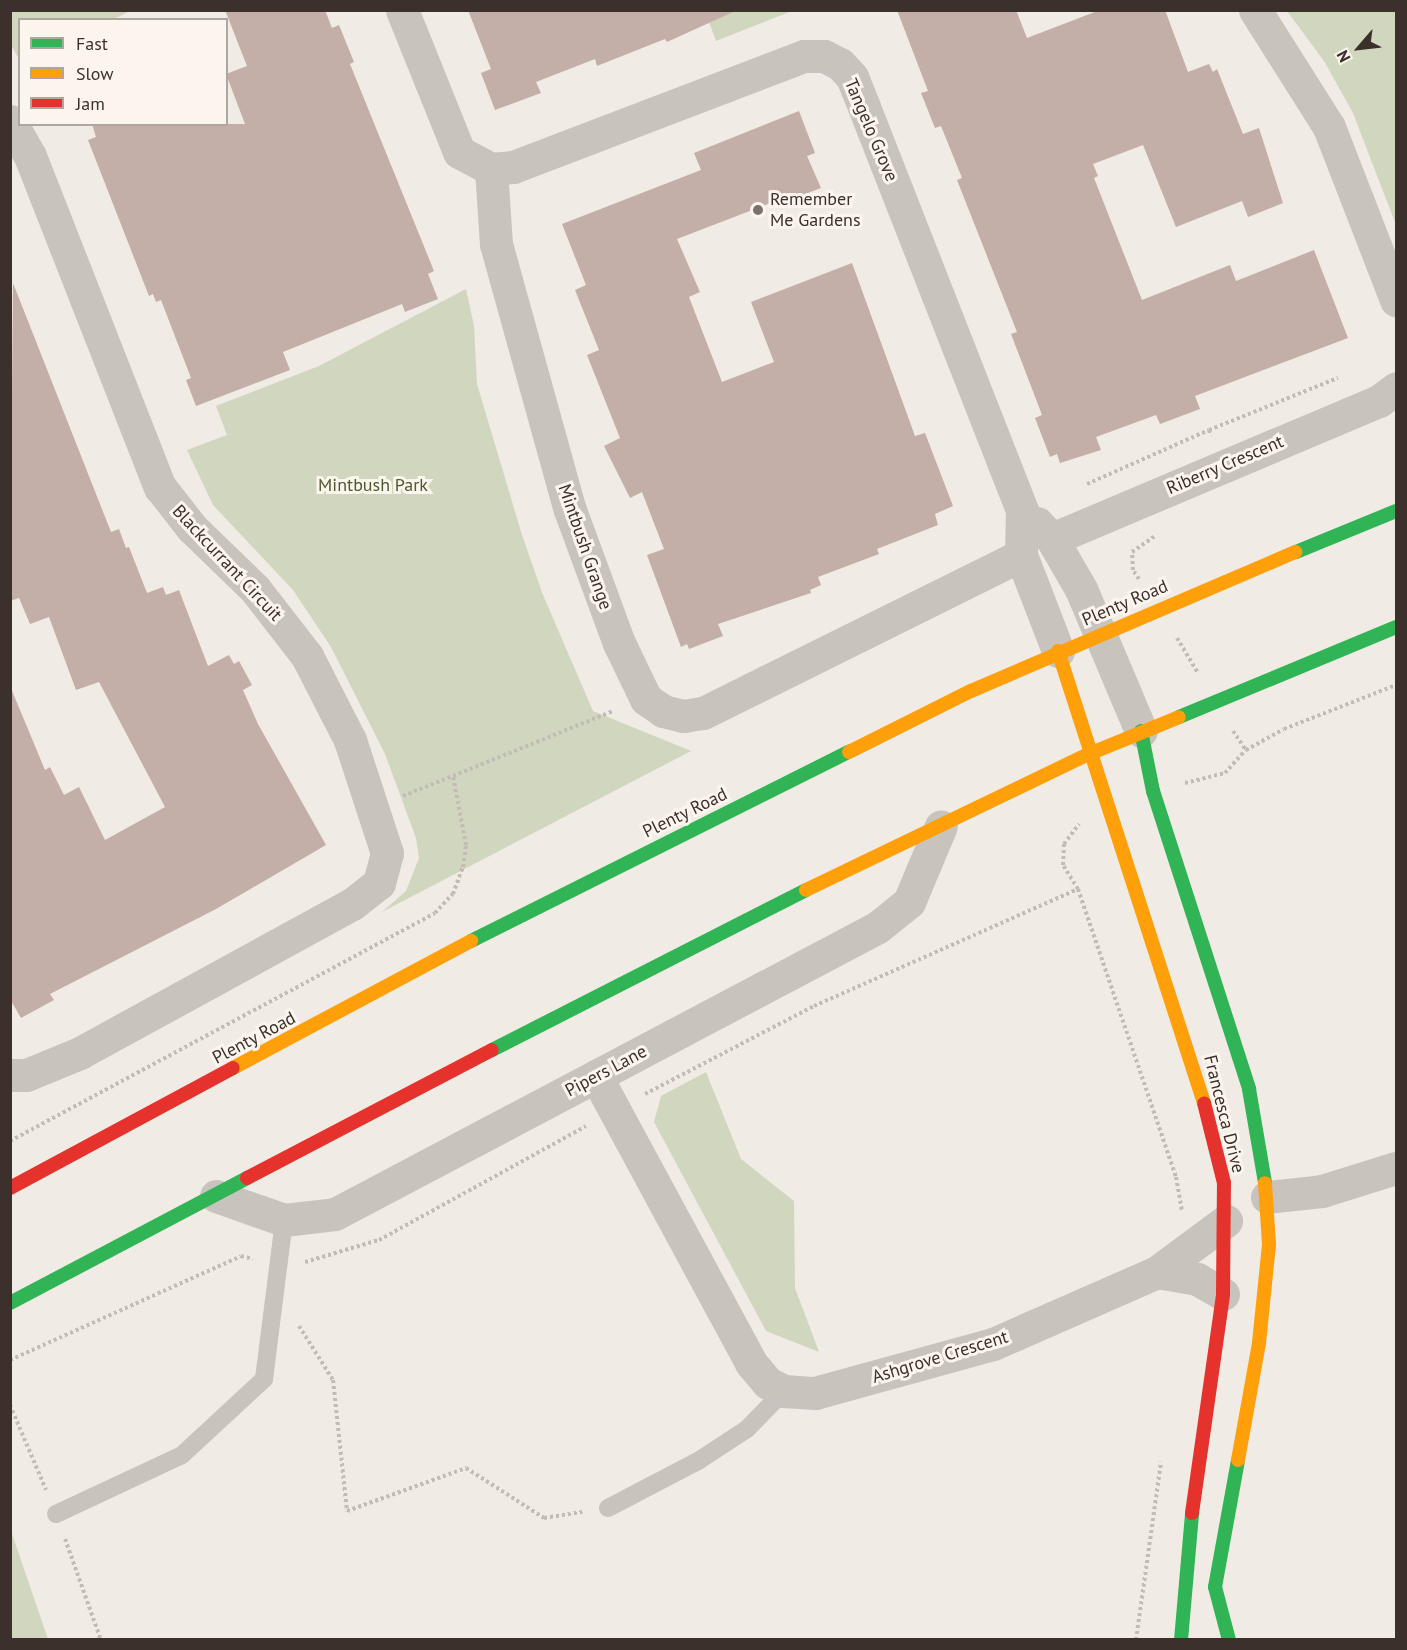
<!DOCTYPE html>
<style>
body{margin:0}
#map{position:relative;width:1407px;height:1650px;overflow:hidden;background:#f0ebe5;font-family:"PT Sans",sans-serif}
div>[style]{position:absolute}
.green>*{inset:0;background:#d1d6bf}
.building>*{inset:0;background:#c3afa7}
.path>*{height:4px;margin-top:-2px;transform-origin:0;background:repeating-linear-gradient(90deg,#c2bbb6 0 3px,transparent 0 6px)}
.lane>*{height:18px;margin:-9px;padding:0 9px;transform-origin:9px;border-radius:9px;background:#c9c3be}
.street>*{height:33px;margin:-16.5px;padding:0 16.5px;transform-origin:16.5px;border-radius:16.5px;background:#c9c3be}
.fast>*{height:14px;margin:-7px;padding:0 7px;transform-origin:7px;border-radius:7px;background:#30b455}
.slow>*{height:14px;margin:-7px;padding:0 7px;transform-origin:7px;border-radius:7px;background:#ff9f0a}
.jam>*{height:14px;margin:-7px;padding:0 7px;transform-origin:7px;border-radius:7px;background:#e5322d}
.dots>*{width:16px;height:16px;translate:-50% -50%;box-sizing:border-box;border:3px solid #fbf5ee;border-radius:50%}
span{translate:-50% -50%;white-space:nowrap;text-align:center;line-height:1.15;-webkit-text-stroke:6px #fbf5ee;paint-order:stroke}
.street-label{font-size:18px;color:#3b302b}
.poi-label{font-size:18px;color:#3b302b}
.left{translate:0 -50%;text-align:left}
.park-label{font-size:18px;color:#4a5a2e}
.frame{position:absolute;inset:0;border:12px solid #3b302b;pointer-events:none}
.legend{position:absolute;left:18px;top:18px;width:210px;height:108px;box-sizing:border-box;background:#fbf5ee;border:2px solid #aea6a0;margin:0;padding:8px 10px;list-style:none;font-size:18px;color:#3b302b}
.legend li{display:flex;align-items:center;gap:12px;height:30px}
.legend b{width:30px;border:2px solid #aea6a0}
.north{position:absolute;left:1329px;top:18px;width:60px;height:60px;-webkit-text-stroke:4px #fbf5ee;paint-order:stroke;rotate:242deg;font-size:16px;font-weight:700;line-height:24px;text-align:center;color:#3b302b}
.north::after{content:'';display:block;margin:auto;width:21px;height:27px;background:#3b302b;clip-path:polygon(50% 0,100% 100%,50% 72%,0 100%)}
</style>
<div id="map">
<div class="green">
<div style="clip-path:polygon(11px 10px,130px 10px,130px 11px,114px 19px,20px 20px,19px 59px,11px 45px)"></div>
<div style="clip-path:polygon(705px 11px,792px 11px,716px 41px)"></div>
<div style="clip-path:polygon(1287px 11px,1396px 11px,1396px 225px,1353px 113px,1324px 61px)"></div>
<div style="clip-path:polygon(466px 289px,474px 326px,477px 384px,522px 535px,543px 595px,593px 711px,691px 751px,382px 912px,406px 891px,419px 858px,416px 838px,385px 754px,331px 647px,293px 590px,213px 505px,187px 450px,227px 435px,216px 406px,319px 366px)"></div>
<div style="clip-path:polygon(706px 1072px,741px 1159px,794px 1201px,795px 1288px,819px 1352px,766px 1331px,654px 1122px,661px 1096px)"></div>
<div style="clip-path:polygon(11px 1531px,48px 1639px,11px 1639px)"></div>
</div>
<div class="building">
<div style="clip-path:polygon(225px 10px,325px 10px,332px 28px,339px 25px,354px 62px,350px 64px,434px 271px,428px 274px,438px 299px,405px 312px,402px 304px,283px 352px,290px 370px,196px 406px,186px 380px,191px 378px,161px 300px,156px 302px,153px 294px,149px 296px,88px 140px,96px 137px,92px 124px,245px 124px,226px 74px,247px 66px)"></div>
<div style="clip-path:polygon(468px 10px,733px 10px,733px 12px,667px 42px,665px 39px,597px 66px,595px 59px,536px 82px,541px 93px,495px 110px,481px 73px,491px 69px)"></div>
<div style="clip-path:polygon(897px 10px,1016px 10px,1027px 38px,1100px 10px,1165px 10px,1188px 72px,1209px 64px,1213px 72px,1217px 69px,1243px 134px,1259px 128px,1283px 203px,1248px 217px,1242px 201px,1176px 227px,1143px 145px,1093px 164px,1098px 176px,1094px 178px,1142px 300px,1230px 265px,1236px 281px,1314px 250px,1348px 338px,1195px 396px,1200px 409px,1160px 424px,1156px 415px,1096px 437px,1101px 450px,1060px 463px,1057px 454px,1050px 457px,1035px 418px,1042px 415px,1011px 334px,1017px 332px,957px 180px,962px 178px,941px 126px,935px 128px,921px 93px,928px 91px)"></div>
<div style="clip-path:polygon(799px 111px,815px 153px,807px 156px,821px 188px,787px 201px,786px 197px,677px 239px,700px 292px,689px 297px,722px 382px,774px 362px,751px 302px,852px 263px,915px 436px,925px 433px,953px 506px,935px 514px,938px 525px,877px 549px,879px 554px,818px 577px,821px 585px,810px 590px,811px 593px,718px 624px,723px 636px,689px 649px,687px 644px,681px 647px,647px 555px,664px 549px,642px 492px,630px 498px,604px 446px,620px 438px,587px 355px,599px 350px,575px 290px,586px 285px,562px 224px,701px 170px,694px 153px)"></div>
<div style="clip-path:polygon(13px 283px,111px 532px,119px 529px,126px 548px,129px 547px,147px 593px,163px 587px,166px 595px,179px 590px,208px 666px,229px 655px,234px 664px,239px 661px,252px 685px,243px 690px,258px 724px,326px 845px,216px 909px,50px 994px,54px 1000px,21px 1018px,10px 999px,10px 686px,45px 770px,50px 767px,64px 795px,79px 787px,105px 840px,165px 807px,99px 682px,76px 690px,49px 617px,30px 624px,19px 598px,10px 601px)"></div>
</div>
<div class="path">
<div style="left:1209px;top:430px;width:139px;rotate:-22deg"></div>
<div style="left:1087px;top:484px;width:133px;rotate:-23.9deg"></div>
<div style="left:1209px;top:430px;width:6px;rotate:72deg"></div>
<div style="left:1139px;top:579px;width:11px;rotate:-124deg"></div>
<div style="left:1133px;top:570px;width:18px;rotate:-93deg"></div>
<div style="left:1132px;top:552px;width:29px;rotate:-35deg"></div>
<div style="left:1177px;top:638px;width:41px;rotate:59deg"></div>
<div style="left:1233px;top:731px;width:23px;rotate:56deg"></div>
<div style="left:1185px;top:783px;width:41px;rotate:-14deg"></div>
<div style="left:1225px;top:773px;width:31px;rotate:-48deg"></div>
<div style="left:1246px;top:750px;width:43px;rotate:-28.9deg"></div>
<div style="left:1284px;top:729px;width:120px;rotate:-21.4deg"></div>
<div style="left:403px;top:796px;width:227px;rotate:-22deg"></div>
<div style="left:1078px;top:889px;width:304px;rotate:71.2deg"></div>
<div style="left:1176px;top:1177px;width:35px;rotate:80deg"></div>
<div style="left:645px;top:1094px;width:191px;rotate:-27.5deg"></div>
<div style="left:814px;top:1006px;width:289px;rotate:-23.9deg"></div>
<div style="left:1078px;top:889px;width:28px;rotate:-122deg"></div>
<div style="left:1063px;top:865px;width:21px;rotate:-87deg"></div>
<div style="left:1064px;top:844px;width:25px;rotate:-53deg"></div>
<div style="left:10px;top:1141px;width:482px;rotate:-28.2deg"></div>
<div style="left:435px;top:913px;width:26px;rotate:-47deg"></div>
<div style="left:453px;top:894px;width:29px;rotate:-70deg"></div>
<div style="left:463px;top:867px;width:22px;rotate:-82deg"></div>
<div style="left:466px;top:845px;width:70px;rotate:-100.7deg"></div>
<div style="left:305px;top:1262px;width:77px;rotate:-16.6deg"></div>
<div style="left:379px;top:1240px;width:236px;rotate:-28.8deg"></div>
<div style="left:299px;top:1326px;width:64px;rotate:57.8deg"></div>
<div style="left:333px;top:1380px;width:132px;rotate:83.9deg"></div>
<div style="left:347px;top:1511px;width:127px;rotate:-19.9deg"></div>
<div style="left:466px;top:1468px;width:93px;rotate:32.7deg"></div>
<div style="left:544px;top:1518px;width:39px;rotate:-9deg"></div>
<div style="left:10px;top:1360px;width:253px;rotate:-24.2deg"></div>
<div style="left:241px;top:1256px;width:12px;rotate:14deg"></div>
<div style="left:10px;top:1405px;width:92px;rotate:67deg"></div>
<div style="left:65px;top:1539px;width:107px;rotate:70.4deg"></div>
<div style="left:1136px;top:1640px;width:180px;rotate:-82deg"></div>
</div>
<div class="lane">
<div style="left:608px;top:1508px;width:102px;rotate:-27.6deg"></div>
<div style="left:698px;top:1461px;width:59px;rotate:-33.1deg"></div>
<div style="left:747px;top:1429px;width:53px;rotate:-45.8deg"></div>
<div style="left:56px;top:1514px;width:139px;rotate:-25.1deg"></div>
<div style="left:182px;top:1455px;width:112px;rotate:-42.8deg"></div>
<div style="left:264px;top:1379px;width:160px;rotate:-82.8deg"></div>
</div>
<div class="street">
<div style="left:402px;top:10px;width:153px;rotate:68.1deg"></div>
<div style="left:459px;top:152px;width:36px;rotate:28deg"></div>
<div style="left:491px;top:169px;width:22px;rotate:-5deg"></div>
<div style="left:513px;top:167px;width:311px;rotate:-20.9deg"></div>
<div style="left:804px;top:56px;width:20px"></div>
<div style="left:824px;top:56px;width:18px;rotate:27deg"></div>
<div style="left:840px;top:64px;width:18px;rotate:47deg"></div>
<div style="left:852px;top:77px;width:32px;rotate:68deg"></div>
<div style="left:864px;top:107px;width:433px;rotate:68.6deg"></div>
<div style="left:1022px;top:510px;width:45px;rotate:91.3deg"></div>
<div style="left:1021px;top:555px;width:103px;rotate:68.9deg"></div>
<div style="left:1255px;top:10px;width:138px;rotate:57.7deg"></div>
<div style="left:1329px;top:127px;width:186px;rotate:68.8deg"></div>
<div style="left:10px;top:121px;width:40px;rotate:60.3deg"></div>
<div style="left:30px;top:156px;width:356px;rotate:68.6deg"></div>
<div style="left:160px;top:487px;width:52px;rotate:52deg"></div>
<div style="left:192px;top:528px;width:88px;rotate:44.1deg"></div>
<div style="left:255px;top:589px;width:85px;rotate:52.2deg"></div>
<div style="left:307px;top:656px;width:94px;rotate:62.9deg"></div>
<div style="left:350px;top:740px;width:119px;rotate:71.9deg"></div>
<div style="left:387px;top:853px;width:31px;rotate:105deg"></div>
<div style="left:379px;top:883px;width:34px;rotate:142deg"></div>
<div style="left:352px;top:904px;width:310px;rotate:151.3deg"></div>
<div style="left:80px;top:1053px;width:58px;rotate:157.8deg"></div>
<div style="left:26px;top:1075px;width:16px;rotate:180deg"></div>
<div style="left:491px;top:169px;width:75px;rotate:86.2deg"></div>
<div style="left:496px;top:244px;width:276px;rotate:74.5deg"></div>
<div style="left:570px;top:510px;width:142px;rotate:69.8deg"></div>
<div style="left:619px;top:643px;width:62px;rotate:64.3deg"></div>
<div style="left:646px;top:699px;width:21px;rotate:35deg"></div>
<div style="left:663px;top:711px;width:21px;rotate:14deg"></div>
<div style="left:683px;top:716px;width:20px;rotate:-9deg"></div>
<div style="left:703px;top:713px;width:355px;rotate:-26.4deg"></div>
<div style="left:1037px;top:523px;width:22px;rotate:47deg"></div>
<div style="left:1052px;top:539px;width:58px;rotate:59.9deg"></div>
<div style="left:1081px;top:589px;width:154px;rotate:67.1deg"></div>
<div style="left:1052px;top:539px;width:355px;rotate:-22.9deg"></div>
<div style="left:1379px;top:401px;width:21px;rotate:-37deg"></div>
<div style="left:596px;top:1076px;width:326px;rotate:61.6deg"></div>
<div style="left:751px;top:1363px;width:26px;rotate:50deg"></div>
<div style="left:768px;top:1383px;width:18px;rotate:27deg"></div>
<div style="left:784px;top:1391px;width:31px;rotate:4deg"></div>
<div style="left:815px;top:1393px;width:185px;rotate:-15.4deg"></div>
<div style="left:993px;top:1344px;width:179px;rotate:-23.7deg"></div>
<div style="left:1157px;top:1272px;width:86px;rotate:-36.5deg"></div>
<div style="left:216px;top:1196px;width:72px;rotate:19.4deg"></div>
<div style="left:284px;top:1220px;width:51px;rotate:-6.7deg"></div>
<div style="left:335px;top:1214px;width:614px;rotate:-27.86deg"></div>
<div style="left:878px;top:927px;width:40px;rotate:-39deg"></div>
<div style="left:909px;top:902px;width:82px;rotate:-67.2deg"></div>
<div style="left:1267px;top:1197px;width:55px;rotate:-6.2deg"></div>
<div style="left:1322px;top:1191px;width:77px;rotate:-17.3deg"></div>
<div style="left:1157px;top:1272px;width:41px;rotate:9.9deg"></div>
<div style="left:1197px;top:1279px;width:30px;rotate:30deg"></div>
</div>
<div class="fast">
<div style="left:1296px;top:552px;width:108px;rotate:-22.3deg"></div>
<div style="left:1179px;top:717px;width:235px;rotate:-22.5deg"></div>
<div style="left:1141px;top:731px;width:61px;rotate:78.7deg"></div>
<div style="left:1153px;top:791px;width:313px;rotate:72.1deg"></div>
<div style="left:1249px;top:1089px;width:95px;rotate:80.3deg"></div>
<div style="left:471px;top:941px;width:423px;rotate:-26.6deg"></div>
<div style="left:492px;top:1050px;width:352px;rotate:-27deg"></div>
<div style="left:10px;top:1303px;width:268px;rotate:-27.8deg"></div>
<div style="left:1181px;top:1640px;width:127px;rotate:-85deg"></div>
<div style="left:1229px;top:1640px;width:55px;rotate:-104.8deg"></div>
<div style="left:1215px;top:1587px;width:129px;rotate:-79.7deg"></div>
</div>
<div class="slow">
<div style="left:1058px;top:651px;width:475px;rotate:72.1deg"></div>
<div style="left:849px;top:752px;width:136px;rotate:-26.6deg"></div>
<div style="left:971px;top:691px;width:353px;rotate:-23.2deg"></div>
<div style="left:806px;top:890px;width:314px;rotate:-25.7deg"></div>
<div style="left:1089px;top:754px;width:97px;rotate:-22.3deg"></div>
<div style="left:233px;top:1068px;width:270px;rotate:-28.1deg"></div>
<div style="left:1238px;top:1460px;width:119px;rotate:-79.8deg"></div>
<div style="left:1259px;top:1343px;width:100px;rotate:-84.2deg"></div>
<div style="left:1269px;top:1244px;width:61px;rotate:-93.8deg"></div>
</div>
<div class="jam">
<div style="left:247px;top:1178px;width:276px;rotate:-27.6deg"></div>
<div style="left:10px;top:1188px;width:253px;rotate:-28.3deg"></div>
<div style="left:1192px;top:1513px;width:221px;rotate:-81.9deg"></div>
<div style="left:1223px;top:1294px;width:111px;rotate:-89.5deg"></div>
<div style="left:1224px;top:1183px;width:82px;rotate:-104deg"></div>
</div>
<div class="dots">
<div style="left:758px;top:210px;background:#7a716c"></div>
</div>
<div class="street-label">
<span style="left:871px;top:130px;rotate:67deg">Tangelo Grove</span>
<span style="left:1225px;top:465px;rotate:-23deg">Riberry Crescent</span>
<span style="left:585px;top:547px;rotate:71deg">Mintbush Grange</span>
<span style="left:227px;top:563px;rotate:47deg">Blackcurrant Circuit</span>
<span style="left:1125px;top:603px;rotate:-23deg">Plenty Road</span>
<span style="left:685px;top:813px;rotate:-26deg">Plenty Road</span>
<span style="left:254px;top:1038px;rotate:-28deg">Plenty Road</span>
<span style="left:606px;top:1071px;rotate:-28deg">Pipers Lane</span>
<span style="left:1224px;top:1114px;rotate:76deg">Francesca Drive</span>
<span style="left:940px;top:1357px;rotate:-17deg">Ashgrove Crescent</span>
</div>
<div class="poi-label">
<span class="left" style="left:770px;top:210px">Remember<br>Me Gardens</span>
</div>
<div class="park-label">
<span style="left:373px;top:485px">Mintbush Park</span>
</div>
<div class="frame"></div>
<ul class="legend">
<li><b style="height:8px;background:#30b455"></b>Fast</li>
<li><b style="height:8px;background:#ff9f0a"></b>Slow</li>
<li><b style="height:8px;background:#e5322d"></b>Jam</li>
</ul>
<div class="north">N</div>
</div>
